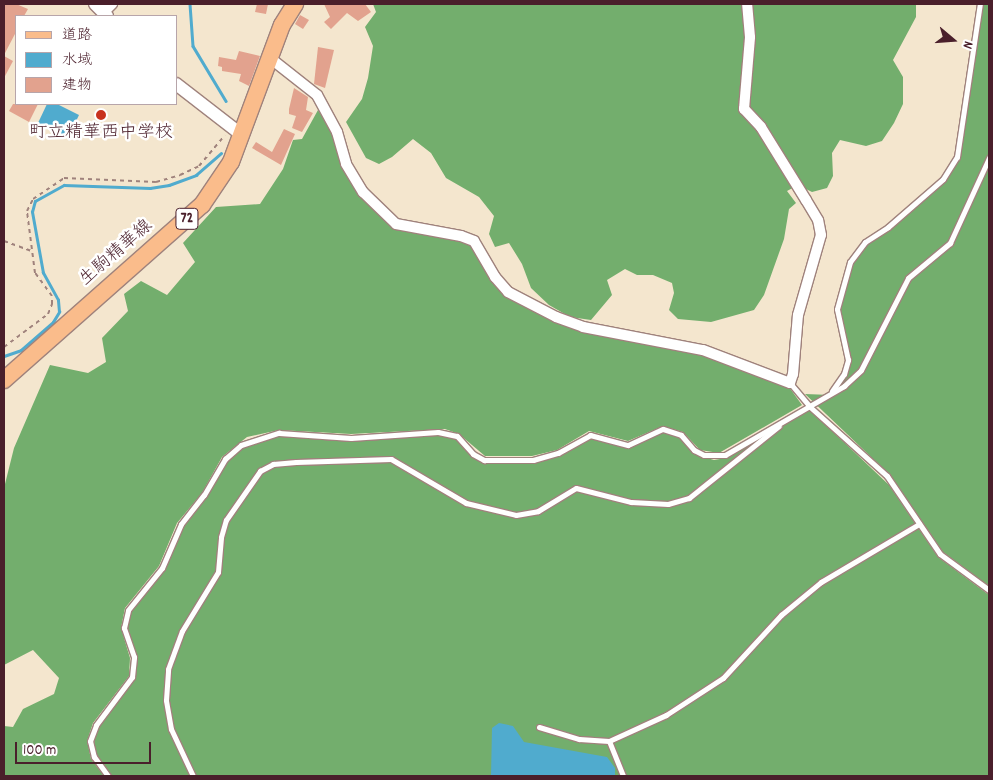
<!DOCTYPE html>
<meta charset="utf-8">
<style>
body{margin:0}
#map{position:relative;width:993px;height:780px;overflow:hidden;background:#f4e6ce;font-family:Dekko,"Klee One",sans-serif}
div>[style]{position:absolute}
.forest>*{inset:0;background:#73ae6d}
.water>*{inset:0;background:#50abce}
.stream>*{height:2.5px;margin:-1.25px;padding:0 1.25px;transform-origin:1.25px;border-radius:1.25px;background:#50abce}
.building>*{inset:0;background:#e2a28e}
.path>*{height:2px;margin-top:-1px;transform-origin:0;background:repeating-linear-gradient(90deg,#9f827c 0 4px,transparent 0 8px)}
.roads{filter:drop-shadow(1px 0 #9f827c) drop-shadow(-1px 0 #9f827c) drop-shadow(0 1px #9f827c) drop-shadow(0 -1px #9f827c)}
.service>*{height:5px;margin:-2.5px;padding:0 2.5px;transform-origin:2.5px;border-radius:2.5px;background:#fff}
.minor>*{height:10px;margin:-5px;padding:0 5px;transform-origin:5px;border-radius:5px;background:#fff}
.tertiary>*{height:12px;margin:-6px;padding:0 6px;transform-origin:6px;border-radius:6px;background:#fff}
.primary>*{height:16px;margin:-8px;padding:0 8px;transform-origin:8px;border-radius:8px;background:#fabc8b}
.dots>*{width:14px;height:14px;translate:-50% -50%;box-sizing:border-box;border:2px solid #fff;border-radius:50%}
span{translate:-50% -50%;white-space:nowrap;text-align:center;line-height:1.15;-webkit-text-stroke:5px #fff;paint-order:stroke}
.shield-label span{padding:1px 4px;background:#fff;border:1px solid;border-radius:4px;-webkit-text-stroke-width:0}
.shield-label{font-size:16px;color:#4a1f2b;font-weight:700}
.poi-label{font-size:18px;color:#4a1f2b}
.street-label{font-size:18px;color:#4a1f2b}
.frame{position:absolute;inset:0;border:5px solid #4a1f2b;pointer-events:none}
.legend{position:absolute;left:15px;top:15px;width:162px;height:90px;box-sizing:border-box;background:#fff;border:1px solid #b7a5aa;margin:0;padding:6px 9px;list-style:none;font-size:15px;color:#4a1f2b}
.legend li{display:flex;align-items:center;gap:10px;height:25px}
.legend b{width:25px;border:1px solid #b7a5aa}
.north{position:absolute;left:928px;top:15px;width:50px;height:50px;-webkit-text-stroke:4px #fff;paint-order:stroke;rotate:108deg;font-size:14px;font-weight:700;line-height:20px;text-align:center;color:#4a1f2b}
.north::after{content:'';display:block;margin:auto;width:18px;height:22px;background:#4a1f2b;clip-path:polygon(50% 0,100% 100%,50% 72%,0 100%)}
.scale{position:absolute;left:15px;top:742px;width:136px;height:22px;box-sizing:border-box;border:2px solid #4a1f2b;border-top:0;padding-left:6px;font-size:15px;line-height:18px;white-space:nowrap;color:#4a1f2b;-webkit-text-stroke:4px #fff;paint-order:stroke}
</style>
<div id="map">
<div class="forest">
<div style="clip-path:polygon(373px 4px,916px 4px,916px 17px,893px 60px,903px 77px,903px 104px,894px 123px,882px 141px,866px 146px,840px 140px,832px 153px,833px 176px,827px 188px,812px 192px,798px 185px,787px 191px,796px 203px,789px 209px,784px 239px,764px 295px,754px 310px,711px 322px,678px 319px,669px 310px,674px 293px,672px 283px,653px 275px,637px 275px,625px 269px,607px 280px,612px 295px,591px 320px,570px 317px,549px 305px,531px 288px,522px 264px,509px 243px,495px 247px,489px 234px,494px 216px,479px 197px,446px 178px,431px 153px,413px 139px,392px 157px,379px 164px,366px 158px,346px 122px,362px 99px,368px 78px,373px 46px,365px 27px,376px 12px)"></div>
<div style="clip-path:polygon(982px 4px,989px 4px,989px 586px,943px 552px,889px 474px,805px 394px,831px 395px,846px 375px,850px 353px,839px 309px,852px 262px,867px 244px,944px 180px,955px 165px,961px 149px)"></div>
<div style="clip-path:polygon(318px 110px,333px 134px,343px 166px,394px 227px,472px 244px,492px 279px,529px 308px,702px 353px,789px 387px,802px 405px,719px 453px,700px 450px,683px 432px,663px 426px,628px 441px,589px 431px,557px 450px,532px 456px,485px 456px,459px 434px,445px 429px,351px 434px,279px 430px,247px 437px,222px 457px,202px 493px,177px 523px,159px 566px,125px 608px,121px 628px,130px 658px,129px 676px,93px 723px,87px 741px,91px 759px,104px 776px,4px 776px,4px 726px,13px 727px,23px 709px,54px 694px,59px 678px,33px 650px,4px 665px,4px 488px,14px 448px,50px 365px,88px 373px,106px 362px,102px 338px,128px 311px,124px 294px,141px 281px,167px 295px,195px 262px,183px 243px,216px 207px,260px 204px,283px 169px,293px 140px,302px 139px)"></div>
<div style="clip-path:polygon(810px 410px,889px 485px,938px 557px,989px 595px,989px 776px,111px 776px,94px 751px,95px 731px,134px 678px,137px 657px,127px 628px,130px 611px,164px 570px,183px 525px,207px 496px,227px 461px,243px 447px,279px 436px,351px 440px,438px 434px,455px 439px,472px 456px,483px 462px,533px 462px,559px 455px,590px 437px,628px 447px,663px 432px,679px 437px,697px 455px,714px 460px,726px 458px)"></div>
</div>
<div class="water">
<div style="clip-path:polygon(47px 104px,57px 104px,79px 115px,68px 138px,38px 123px)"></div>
<div style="clip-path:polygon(499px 723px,513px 726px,524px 742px,607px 757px,615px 768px,615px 776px,491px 776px,492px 728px)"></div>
</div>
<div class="stream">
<div style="left:190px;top:4px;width:42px;rotate:85.9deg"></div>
<div style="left:193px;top:46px;width:64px;rotate:59deg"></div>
<div style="left:4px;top:356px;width:18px;rotate:-19deg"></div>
<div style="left:21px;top:350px;width:43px;rotate:-41.2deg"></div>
<div style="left:53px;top:322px;width:12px;rotate:-59deg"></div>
<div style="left:59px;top:312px;width:12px;rotate:-95deg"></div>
<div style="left:58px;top:300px;width:31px;rotate:-119deg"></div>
<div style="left:43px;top:273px;width:62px;rotate:-100.2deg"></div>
<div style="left:32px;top:212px;width:11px;rotate:-75deg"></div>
<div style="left:35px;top:201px;width:33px;rotate:-29deg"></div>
<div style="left:64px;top:185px;width:86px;rotate:2deg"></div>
<div style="left:150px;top:188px;width:19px;rotate:-9deg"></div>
<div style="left:169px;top:185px;width:29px;rotate:-20deg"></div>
<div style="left:196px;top:175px;width:33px;rotate:-41deg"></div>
</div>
<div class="building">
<div style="clip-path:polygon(4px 4px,16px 4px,28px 9px,24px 16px,16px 16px,16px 32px,4px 55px)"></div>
<div style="clip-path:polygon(257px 4px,268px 4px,266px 14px,255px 12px)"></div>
<div style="clip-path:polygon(324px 4px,365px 4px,371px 12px,358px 21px,347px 13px,331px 29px,324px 22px,330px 17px)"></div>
<div style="clip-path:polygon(300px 15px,309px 20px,303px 29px,295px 24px)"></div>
<div style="clip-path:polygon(318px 47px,334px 50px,325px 88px,314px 84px)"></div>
<div style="clip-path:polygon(239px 51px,260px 56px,249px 86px,239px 81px,241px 74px,222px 71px,222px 67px,218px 66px,219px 57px,236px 60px)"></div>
<div style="clip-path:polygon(4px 56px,13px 61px,4px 78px)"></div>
<div style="clip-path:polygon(294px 88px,308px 97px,306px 110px,313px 113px,302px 132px,292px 128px,296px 116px,289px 114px,289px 109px)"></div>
<div style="clip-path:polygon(13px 104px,38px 104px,29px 122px,9px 111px)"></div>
<div style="clip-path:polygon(284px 129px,295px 134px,281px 165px,252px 148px,256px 142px,272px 152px)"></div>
</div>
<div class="path">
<div style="left:4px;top:241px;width:30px;rotate:20deg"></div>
<div style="left:4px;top:347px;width:55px;rotate:-36.9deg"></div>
<div style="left:48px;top:314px;width:11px;rotate:-68deg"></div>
<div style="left:52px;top:304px;width:8px;rotate:-90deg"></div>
<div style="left:52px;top:296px;width:29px;rotate:-126deg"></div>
<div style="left:35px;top:273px;width:63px;rotate:-97.4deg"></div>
<div style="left:27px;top:211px;width:13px;rotate:-63deg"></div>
<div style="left:33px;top:199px;width:37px;rotate:-34deg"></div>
<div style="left:64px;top:178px;width:92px;rotate:2.5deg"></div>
<div style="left:156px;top:182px;width:25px;rotate:-16deg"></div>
<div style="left:180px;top:175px;width:21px;rotate:-25deg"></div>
<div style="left:199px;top:166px;width:40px;rotate:-50deg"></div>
</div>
<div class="roads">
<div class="service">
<div style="left:790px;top:383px;width:30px;rotate:50deg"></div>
<div style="left:809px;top:406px;width:105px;rotate:41.9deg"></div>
<div style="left:887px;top:476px;width:94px;rotate:55.8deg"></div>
<div style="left:940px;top:554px;width:61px;rotate:36.3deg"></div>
<div style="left:832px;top:391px;width:21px;rotate:-55deg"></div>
<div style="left:844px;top:374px;width:15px;rotate:-74deg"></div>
<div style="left:848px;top:360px;width:52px;rotate:-102.2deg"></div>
<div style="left:837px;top:309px;width:49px;rotate:-74.5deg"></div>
<div style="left:850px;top:262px;width:25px;rotate:-53deg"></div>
<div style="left:865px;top:242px;width:27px;rotate:-33deg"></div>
<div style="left:888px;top:227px;width:73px;rotate:-41.1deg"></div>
<div style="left:943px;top:179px;width:26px;rotate:-58deg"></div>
<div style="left:957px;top:157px;width:155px;rotate:-81.5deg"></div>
<div style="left:539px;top:727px;width:42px;rotate:16.7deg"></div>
<div style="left:579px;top:739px;width:30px;rotate:4deg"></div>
<div style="left:609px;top:741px;width:63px;rotate:-24.5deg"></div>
<div style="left:666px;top:715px;width:68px;rotate:-33deg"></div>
<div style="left:723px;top:678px;width:86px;rotate:-47.4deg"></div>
<div style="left:781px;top:615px;width:52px;rotate:-39.5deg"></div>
<div style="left:821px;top:582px;width:114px;rotate:-30.6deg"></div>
<div style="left:609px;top:741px;width:38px;rotate:68deg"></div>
<div style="left:108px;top:776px;width:24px;rotate:-126deg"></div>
<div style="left:94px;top:757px;width:16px;rotate:-104deg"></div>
<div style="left:90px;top:741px;width:17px;rotate:-69deg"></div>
<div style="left:96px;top:725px;width:60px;rotate:-53.1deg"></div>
<div style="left:132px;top:677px;width:20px;rotate:-84deg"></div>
<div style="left:134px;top:657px;width:31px;rotate:-109deg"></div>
<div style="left:124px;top:628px;width:18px;rotate:-77deg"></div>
<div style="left:128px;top:610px;width:54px;rotate:-51deg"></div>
<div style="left:162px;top:568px;width:48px;rotate:-66.6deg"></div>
<div style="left:181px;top:524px;width:37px;rotate:-52deg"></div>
<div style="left:204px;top:495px;width:42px;rotate:-59.7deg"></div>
<div style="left:225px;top:459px;width:21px;rotate:-41deg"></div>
<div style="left:241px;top:445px;width:40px;rotate:-18deg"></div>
<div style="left:279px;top:433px;width:72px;rotate:4deg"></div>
<div style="left:351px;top:438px;width:87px;rotate:-3.9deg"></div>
<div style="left:438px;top:432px;width:19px;rotate:12deg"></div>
<div style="left:457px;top:436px;width:24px;rotate:48deg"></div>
<div style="left:473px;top:454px;width:13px;rotate:29deg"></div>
<div style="left:484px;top:460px;width:49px"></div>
<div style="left:533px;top:460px;width:26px;rotate:-16deg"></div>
<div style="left:558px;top:453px;width:37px;rotate:-29deg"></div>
<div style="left:590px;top:435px;width:39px;rotate:15deg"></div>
<div style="left:628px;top:445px;width:38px;rotate:-25deg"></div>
<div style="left:663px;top:429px;width:19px;rotate:18deg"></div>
<div style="left:681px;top:435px;width:20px;rotate:49deg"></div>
<div style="left:694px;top:450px;width:11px;rotate:27deg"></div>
<div style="left:704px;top:455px;width:21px"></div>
<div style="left:725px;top:455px;width:138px;rotate:-30.1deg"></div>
<div style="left:844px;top:386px;width:23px;rotate:-43deg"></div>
<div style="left:861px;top:370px;width:103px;rotate:-62.9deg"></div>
<div style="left:908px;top:278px;width:55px;rotate:-39.8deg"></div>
<div style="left:950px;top:243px;width:94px;rotate:-65.4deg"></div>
<div style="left:193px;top:776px;width:52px;rotate:-115.1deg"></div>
<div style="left:171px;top:729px;width:29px;rotate:-100deg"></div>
<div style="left:166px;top:700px;width:31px;rotate:-86deg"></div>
<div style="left:168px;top:669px;width:40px;rotate:-69.8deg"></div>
<div style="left:182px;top:631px;width:69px;rotate:-58.6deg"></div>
<div style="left:218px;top:572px;width:35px;rotate:-85deg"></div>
<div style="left:221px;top:537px;width:18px;rotate:-74deg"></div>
<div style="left:226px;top:520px;width:60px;rotate:-55.2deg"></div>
<div style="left:260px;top:471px;width:15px;rotate:-28deg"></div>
<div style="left:273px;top:464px;width:23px;rotate:-5deg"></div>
<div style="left:296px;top:462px;width:95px;rotate:-1.8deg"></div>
<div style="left:391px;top:459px;width:87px;rotate:30.4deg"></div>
<div style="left:466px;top:503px;width:51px;rotate:13.5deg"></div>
<div style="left:516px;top:515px;width:22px;rotate:-10deg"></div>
<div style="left:538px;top:511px;width:44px;rotate:-31.2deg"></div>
<div style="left:576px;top:488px;width:57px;rotate:14.3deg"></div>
<div style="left:631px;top:502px;width:37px;rotate:3deg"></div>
<div style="left:668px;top:504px;width:22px;rotate:-16deg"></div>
<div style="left:689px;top:498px;width:115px;rotate:-38.7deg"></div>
</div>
<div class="minor">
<div style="left:103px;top:13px;width:13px;rotate:-45deg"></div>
<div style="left:270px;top:58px;width:60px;rotate:38.2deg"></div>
<div style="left:317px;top:95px;width:42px;rotate:61.6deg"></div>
<div style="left:337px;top:132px;width:33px;rotate:74deg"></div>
<div style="left:346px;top:164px;width:33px;rotate:59deg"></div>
<div style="left:363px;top:192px;width:46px;rotate:44.1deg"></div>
<div style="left:396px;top:224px;width:66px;rotate:10.5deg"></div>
<div style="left:461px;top:236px;width:14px;rotate:21deg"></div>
<div style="left:474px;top:241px;width:42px;rotate:59.7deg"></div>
<div style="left:495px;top:277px;width:20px;rotate:49deg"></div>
<div style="left:508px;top:292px;width:54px;rotate:27.5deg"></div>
<div style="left:556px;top:317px;width:29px;rotate:20deg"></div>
<div style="left:583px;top:327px;width:122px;rotate:10.9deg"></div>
<div style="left:703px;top:350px;width:93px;rotate:20.8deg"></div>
<div style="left:790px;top:383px;width:9px;rotate:-72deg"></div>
<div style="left:793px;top:374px;width:59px;rotate:-85.2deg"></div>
<div style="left:798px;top:315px;width:83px;rotate:-74deg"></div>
<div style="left:821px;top:235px;width:15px;rotate:-101deg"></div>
<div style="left:818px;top:220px;width:23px;rotate:-121deg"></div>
<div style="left:806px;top:200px;width:86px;rotate:-121.7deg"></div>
<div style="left:761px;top:127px;width:25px;rotate:-133deg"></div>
<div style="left:744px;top:109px;width:72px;rotate:-85.2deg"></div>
<div style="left:750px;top:37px;width:33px;rotate:-95deg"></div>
</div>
<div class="tertiary">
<div style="left:95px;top:4px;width:17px;rotate:45deg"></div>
<div style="left:176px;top:84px;width:83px;rotate:37.7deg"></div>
</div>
<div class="primary">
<div style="left:4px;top:380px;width:264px;rotate:-41.5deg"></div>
<div style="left:202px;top:205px;width:52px;rotate:-56deg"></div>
<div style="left:231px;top:162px;width:146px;rotate:-69.6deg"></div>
<div style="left:282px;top:25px;width:25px;rotate:-58deg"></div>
</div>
</div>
<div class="dots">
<div style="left:101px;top:115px;background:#c8321e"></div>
</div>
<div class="shield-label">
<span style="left:187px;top:219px">72</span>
</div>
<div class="poi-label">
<span style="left:101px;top:134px">町立精華西中学校</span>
</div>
<div class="street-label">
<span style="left:117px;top:254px;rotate:-41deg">生駒精華線</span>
</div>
<div class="frame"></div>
<ul class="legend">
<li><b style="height:6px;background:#fabc8b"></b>道路</li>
<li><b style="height:14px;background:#50abce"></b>水域</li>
<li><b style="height:14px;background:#e2a28e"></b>建物</li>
</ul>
<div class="north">N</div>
<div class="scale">100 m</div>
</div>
